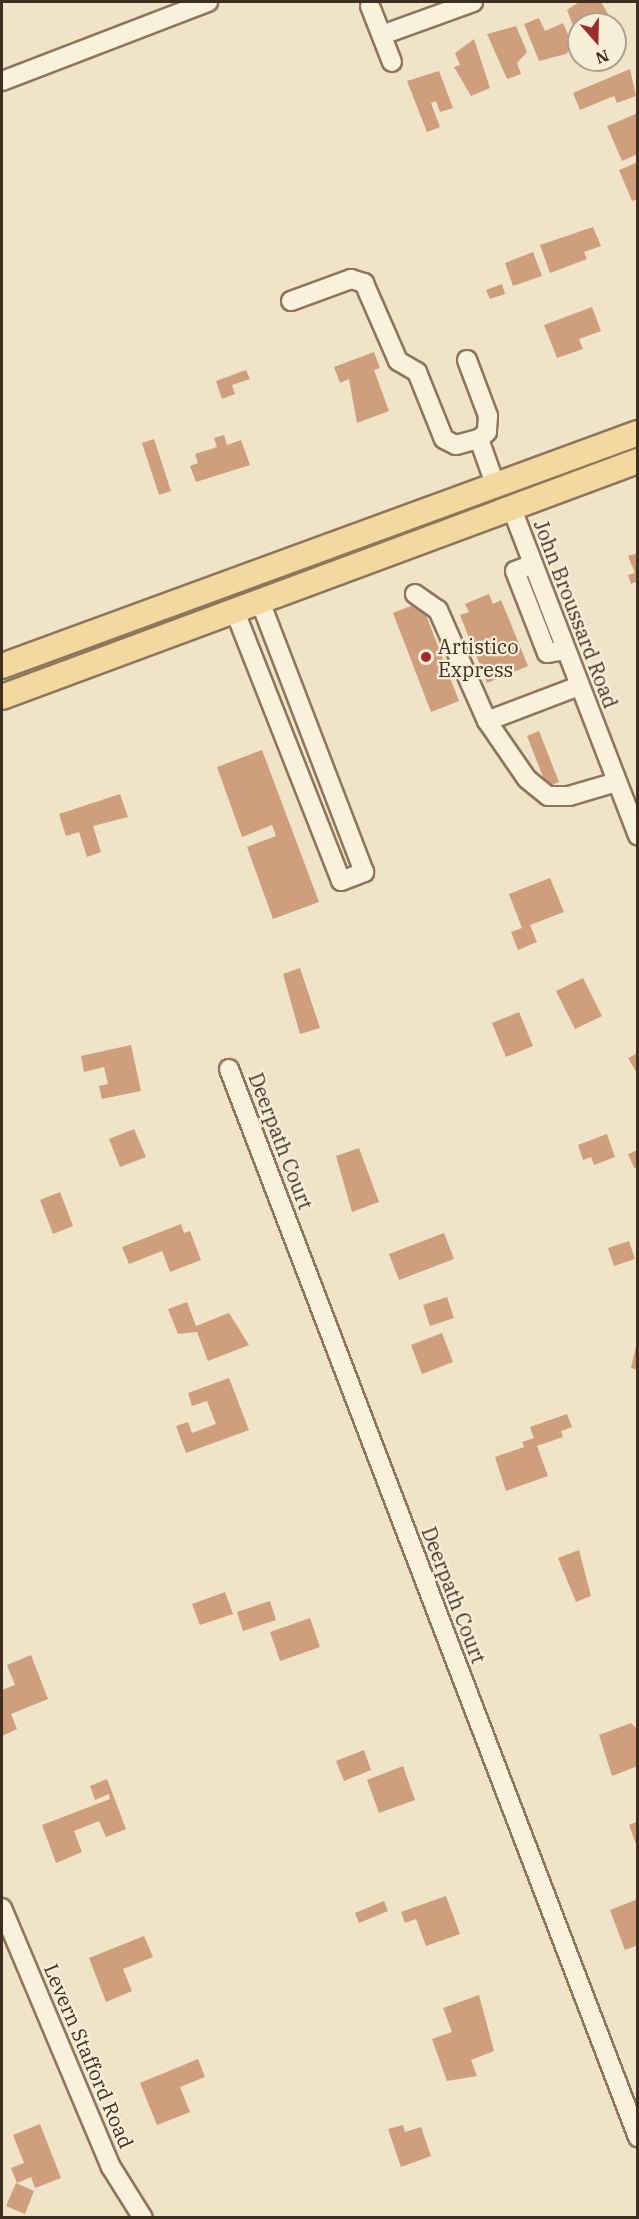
<!DOCTYPE html>
<style>
body{margin:0}
#map{position:relative;width:639px;height:2219px;overflow:hidden;background:#f0e4c8;font-family:"IBM Plex Serif",serif}
div>[style]{position:absolute}
.building>*{inset:0;background:#cf9f7d}
.roads{filter:drop-shadow(2px 0 #8d765c) drop-shadow(-2px 0 #8d765c) drop-shadow(0 2px #8d765c) drop-shadow(0 -2px #8d765c)}
.minor>*{height:18px;margin:-9px;padding:0 9px;transform-origin:9px;border-radius:9px;background:#faf1dc}
.major>*{height:24px;margin:-12px;padding:0 12px;transform-origin:12px;border-radius:12px;background:#f3d9a0}
.dots>*{width:16px;height:16px;translate:-50% -50%;box-sizing:border-box;border:3px solid #f7eed8;border-radius:50%}
span{translate:-50% -50%;white-space:nowrap;text-align:center;line-height:1.15;-webkit-text-stroke:4.5px #f7eed8;paint-order:stroke}
.street-label{font-size:20px;color:#3d2e20}
.poi-label{font-size:20px;color:#3d2e20}
.left{translate:0 -50%;text-align:left}
.frame{position:absolute;inset:0;border:3px solid #3d2e20;pointer-events:none}
.north{position:absolute;left:567px;top:12px;width:60px;height:60px;box-sizing:border-box;background:#f7eed8;border:2px solid #ada18e;border-radius:50%;rotate:160deg;font-size:16px;font-weight:700;line-height:24px;text-align:center;color:#3d2e20}
.north::after{content:'';display:block;margin:auto;width:21px;height:27px;background:#9e2a2b;clip-path:polygon(50% 0,100% 100%,50% 72%,0 100%)}
</style>
<div id="map">
<div class="building">
<div style="clip-path:polygon(579px 2px,601px 2px,614px 24px,579px 24px,576px 33px,567px 10px)"></div>
<div style="clip-path:polygon(539px 18px,545px 31px,563px 23px,573px 46px,566px 54px,539px 61px,524px 24px)"></div>
<div style="clip-path:polygon(516px 26px,527px 52px,517px 63px,521px 74px,507px 79px,487px 34px)"></div>
<div style="clip-path:polygon(474px 39px,490px 88px,471px 96px,454px 67px,460px 65px,455px 53px)"></div>
<div style="clip-path:polygon(630px 69px,636px 96px,617px 103px,614px 96px,580px 110px,573px 93px)"></div>
<div style="clip-path:polygon(439px 71px,453px 108px,440px 112px,436px 101px,431px 103px,440px 127px,427px 132px,407px 81px)"></div>
<div style="clip-path:polygon(638px 113px,638px 154px,622px 161px,607px 126px)"></div>
<div style="clip-path:polygon(638px 162px,638px 199px,632px 201px,619px 170px)"></div>
<div style="clip-path:polygon(593px 227px,601px 246px,584px 252px,587px 259px,550px 273px,540px 245px)"></div>
<div style="clip-path:polygon(533px 252px,542px 276px,513px 286px,505px 263px)"></div>
<div style="clip-path:polygon(502px 284px,505px 294px,490px 299px,486px 290px)"></div>
<div style="clip-path:polygon(592px 307px,601px 331px,579px 339px,583px 349px,557px 358px,544px 325px)"></div>
<div style="clip-path:polygon(374px 352px,380px 368px,374px 370px,389px 411px,357px 423px,349px 379px,340px 383px,334px 367px)"></div>
<div style="clip-path:polygon(246px 370px,250px 379px,232px 385px,235px 394px,222px 399px,216px 381px)"></div>
<div style="clip-path:polygon(224px 435px,227px 445px,241px 440px,250px 465px,196px 482px,190px 466px,198px 463px,195px 454px,217px 447px,214px 438px)"></div>
<div style="clip-path:polygon(154px 439px,171px 491px,159px 495px,142px 443px)"></div>
<div style="clip-path:polygon(638px 553px,638px 581px,631px 584px,628px 575px,635px 573px,628px 556px)"></div>
<div style="clip-path:polygon(489px 594px,493px 604px,501px 600px,528px 666px,487px 683px,460px 615px,469px 612px,465px 604px)"></div>
<div style="clip-path:polygon(421px 602px,459px 701px,431px 712px,393px 613px)"></div>
<div style="clip-path:polygon(539px 731px,559px 782px,547px 787px,527px 736px)"></div>
<div style="clip-path:polygon(262px 750px,319px 902px,273px 919px,247px 847px,276px 836px,272px 825px,242px 837px,217px 767px)"></div>
<div style="clip-path:polygon(120px 794px,128px 817px,93px 826px,101px 852px,87px 857px,79px 832px,66px 836px,59px 814px)"></div>
<div style="clip-path:polygon(550px 878px,564px 912px,530px 925px,537px 942px,518px 950px,511px 932px,522px 928px,509px 894px)"></div>
<div style="clip-path:polygon(300px 968px,320px 1028px,300px 1034px,283px 974px)"></div>
<div style="clip-path:polygon(583px 978px,602px 1016px,575px 1029px,556px 991px)"></div>
<div style="clip-path:polygon(519px 1012px,533px 1046px,506px 1057px,492px 1023px)"></div>
<div style="clip-path:polygon(131px 1045px,141px 1091px,102px 1099px,99px 1086px,108px 1084px,104px 1067px,84px 1072px,81px 1056px)"></div>
<div style="clip-path:polygon(638px 1053px,638px 1075px,628px 1058px)"></div>
<div style="clip-path:polygon(134px 1129px,146px 1157px,120px 1167px,109px 1139px)"></div>
<div style="clip-path:polygon(607px 1134px,615px 1157px,594px 1165px,591px 1157px,583px 1160px,578px 1145px)"></div>
<div style="clip-path:polygon(359px 1148px,379px 1202px,352px 1212px,336px 1156px)"></div>
<div style="clip-path:polygon(638px 1150px,638px 1167px,634px 1168px,628px 1154px)"></div>
<div style="clip-path:polygon(60px 1192px,73px 1226px,53px 1234px,40px 1200px)"></div>
<div style="clip-path:polygon(181px 1224px,184px 1233px,190px 1231px,201px 1260px,170px 1272px,162px 1251px,129px 1264px,122px 1247px)"></div>
<div style="clip-path:polygon(444px 1233px,454px 1259px,399px 1280px,389px 1254px)"></div>
<div style="clip-path:polygon(629px 1241px,635px 1259px,614px 1266px,608px 1248px)"></div>
<div style="clip-path:polygon(447px 1297px,454px 1318px,430px 1326px,423px 1305px)"></div>
<div style="clip-path:polygon(187px 1302px,196px 1326px,229px 1313px,249px 1345px,208px 1361px,197px 1332px,178px 1334px,168px 1309px)"></div>
<div style="clip-path:polygon(442px 1333px,453px 1362px,422px 1374px,411px 1345px)"></div>
<div style="clip-path:polygon(637px 1342px,638px 1342px,638px 1370px,631px 1368px)"></div>
<div style="clip-path:polygon(229px 1378px,249px 1430px,186px 1453px,176px 1426px,188px 1422px,192px 1433px,216px 1424px,207px 1401px,192px 1406px,188px 1393px)"></div>
<div style="clip-path:polygon(567px 1414px,572px 1427px,561px 1431px,563px 1437px,537px 1446px,548px 1476px,506px 1491px,495px 1457px,524px 1447px,522px 1442px,534px 1438px,530px 1427px)"></div>
<div style="clip-path:polygon(579px 1550px,591px 1596px,576px 1602px,558px 1558px)"></div>
<div style="clip-path:polygon(225px 1592px,233px 1614px,200px 1625px,192px 1604px)"></div>
<div style="clip-path:polygon(270px 1601px,276px 1620px,243px 1631px,237px 1612px)"></div>
<div style="clip-path:polygon(310px 1618px,320px 1647px,280px 1661px,270px 1632px)"></div>
<div style="clip-path:polygon(31px 1655px,48px 1699px,11px 1714px,17px 1729px,2px 1736px,2px 1690px,15px 1685px,7px 1665px)"></div>
<div style="clip-path:polygon(631px 1723px,638px 1730px,638px 1766px,612px 1776px,599px 1735px)"></div>
<div style="clip-path:polygon(364px 1750px,371px 1770px,344px 1781px,336px 1761px)"></div>
<div style="clip-path:polygon(403px 1766px,415px 1800px,379px 1813px,367px 1780px)"></div>
<div style="clip-path:polygon(107px 1779px,126px 1829px,106px 1837px,99px 1821px,74px 1831px,82px 1852px,56px 1863px,42px 1825px,110px 1799px,109px 1794px,95px 1800px,90px 1786px)"></div>
<div style="clip-path:polygon(638px 1821px,638px 1847px,637px 1847px,629px 1825px)"></div>
<div style="clip-path:polygon(446px 1896px,460px 1934px,426px 1946px,416px 1919px,405px 1923px,401px 1912px)"></div>
<div style="clip-path:polygon(638px 1899px,638px 1945px,625px 1950px,610px 1910px)"></div>
<div style="clip-path:polygon(384px 1901px,388px 1911px,359px 1923px,355px 1913px)"></div>
<div style="clip-path:polygon(144px 1936px,153px 1957px,123px 1969px,132px 1991px,106px 2002px,89px 1958px)"></div>
<div style="clip-path:polygon(479px 1995px,494px 2051px,471px 2060px,477px 2076px,447px 2081px,432px 2039px,452px 2032px,443px 2008px)"></div>
<div style="clip-path:polygon(198px 2059px,205px 2077px,180px 2087px,190px 2112px,157px 2125px,140px 2083px)"></div>
<div style="clip-path:polygon(40px 2124px,61px 2178px,35px 2188px,31px 2177px,17px 2183px,11px 2168px,24px 2163px,13px 2135px)"></div>
<div style="clip-path:polygon(403px 2125px,405px 2132px,421px 2127px,431px 2156px,401px 2167px,388px 2129px)"></div>
<div style="clip-path:polygon(16px 2183px,34px 2191px,25px 2214px,6px 2206px)"></div>
</div>
<div class="roads">
<div class="minor">
<div style="left:370px;top:6px;width:60px;rotate:68.6deg"></div>
<div style="left:382px;top:35px;width:97px;rotate:-19.9deg"></div>
<div style="left:2px;top:81px;width:221px;rotate:-21deg"></div>
<div style="left:291px;top:301px;width:64px;rotate:-20.1deg"></div>
<div style="left:351px;top:279px;width:14px;rotate:17deg"></div>
<div style="left:364px;top:283px;width:85px;rotate:66.4deg"></div>
<div style="left:398px;top:361px;width:22px;rotate:30deg"></div>
<div style="left:417px;top:372px;width:72px;rotate:68.1deg"></div>
<div style="left:444px;top:439px;width:13px;rotate:27deg"></div>
<div style="left:456px;top:445px;width:24px;rotate:-15deg"></div>
<div style="left:479px;top:439px;width:48px;rotate:70.4deg"></div>
<div style="left:467px;top:360px;width:60px;rotate:69.4deg"></div>
<div style="left:488px;top:416px;width:16px;rotate:94deg"></div>
<div style="left:487px;top:432px;width:11px;rotate:139deg"></div>
<div style="left:512px;top:509px;width:350px;rotate:68.9deg"></div>
<div style="left:533px;top:564px;width:19px;rotate:159deg"></div>
<div style="left:515px;top:571px;width:88px;rotate:68.7deg"></div>
<div style="left:547px;top:653px;width:18px;rotate:-9deg"></div>
<div style="left:415px;top:594px;width:28px;rotate:35deg"></div>
<div style="left:438px;top:610px;width:121px;rotate:66.2deg"></div>
<div style="left:487px;top:721px;width:70px;rotate:55.4deg"></div>
<div style="left:527px;top:779px;width:27px;rotate:39deg"></div>
<div style="left:548px;top:796px;width:21px"></div>
<div style="left:569px;top:796px;width:50px;rotate:-16.3deg"></div>
<div style="left:234px;top:609px;width:292px;rotate:68.5deg"></div>
<div style="left:341px;top:881px;width:25px;rotate:-21deg"></div>
<div style="left:364px;top:872px;width:292px;rotate:-111deg"></div>
<div style="left:487px;top:721px;width:98px;rotate:-20.8deg"></div>
<div style="left:229px;top:1069px;width:1144px;rotate:69.05deg"></div>
<div style="left:2px;top:1908px;width:281px;rotate:67.2deg"></div>
<div style="left:111px;top:2167px;width:60px;rotate:57.9deg"></div>
</div>
<div class="major">
<div style="left:2px;top:666px;width:677px;rotate:-20.12deg"></div>
<div style="left:2px;top:697px;width:678px;rotate:-20.36deg"></div>
</div>
</div>
<div class="dots">
<div style="left:426px;top:657px;background:#9e2a2b"></div>
</div>
<div class="street-label">
<span style="left:576px;top:614px;rotate:69deg">John Broussard Road</span>
<span style="left:281px;top:1141px;rotate:69deg">Deerpath Court</span>
<span style="left:454px;top:1595px;rotate:69deg">Deerpath Court</span>
<span style="left:89px;top:2056px;rotate:67deg">Levern Stafford Road</span>
</div>
<div class="poi-label">
<span class="left" style="left:438px;top:658px">Artistico<br>Express</span>
</div>
<div class="frame"></div>
<div class="north">N</div>
</div>
